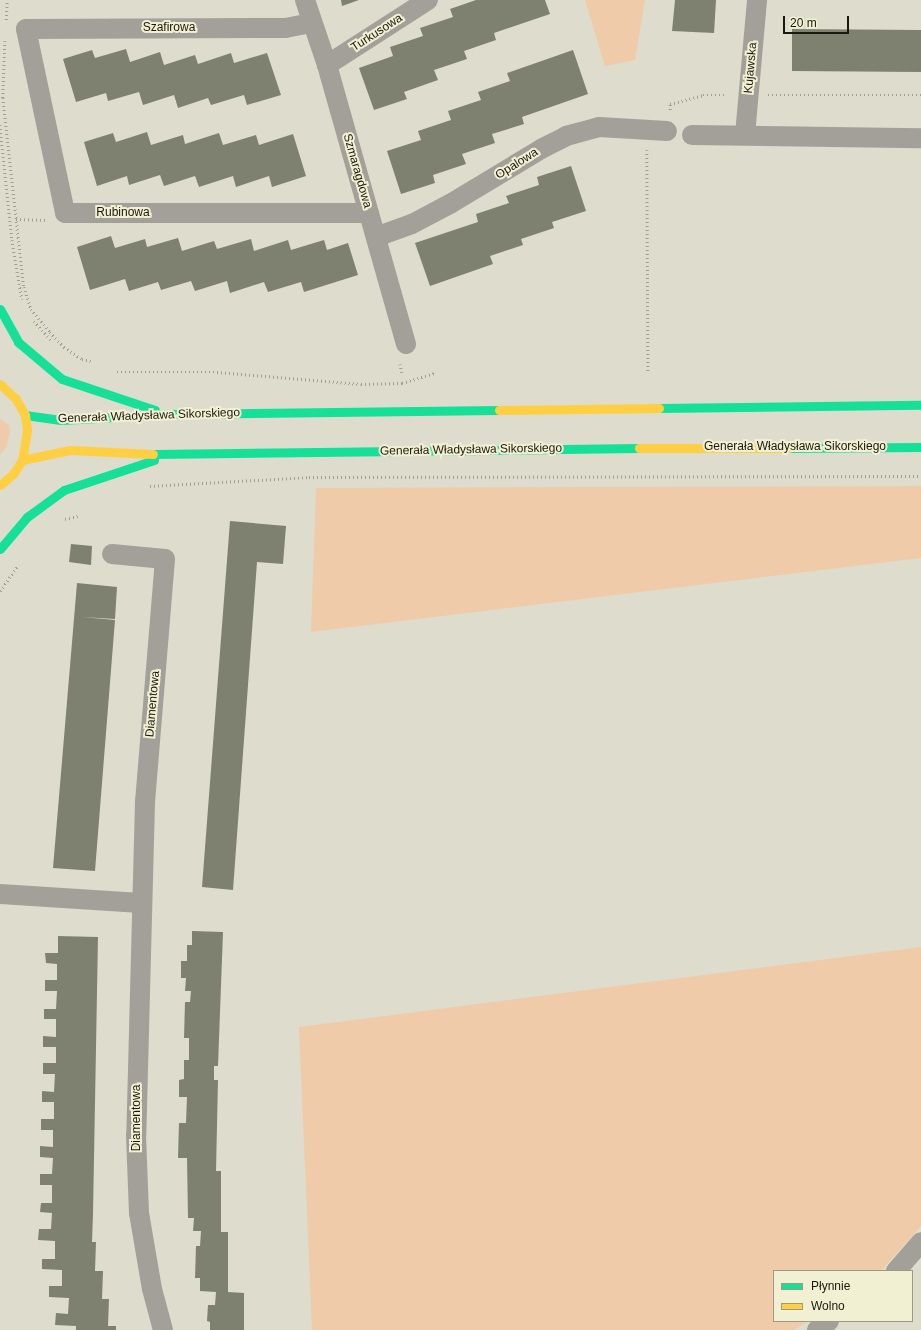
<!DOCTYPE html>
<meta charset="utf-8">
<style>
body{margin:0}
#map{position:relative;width:921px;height:1330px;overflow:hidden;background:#dedccc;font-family:Helvetica,sans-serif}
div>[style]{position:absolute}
.green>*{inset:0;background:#f0cba9}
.building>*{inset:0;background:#7f8170}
.path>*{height:2.5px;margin-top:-1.25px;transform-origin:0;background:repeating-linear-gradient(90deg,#a09e96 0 1px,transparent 0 4px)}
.street>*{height:20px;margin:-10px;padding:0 10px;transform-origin:10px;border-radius:10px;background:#a2a099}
.fast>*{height:9px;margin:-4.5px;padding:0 4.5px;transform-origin:4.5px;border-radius:4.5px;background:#16e098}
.slow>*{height:9px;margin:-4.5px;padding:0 4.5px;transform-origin:4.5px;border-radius:4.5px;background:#ffcf43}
span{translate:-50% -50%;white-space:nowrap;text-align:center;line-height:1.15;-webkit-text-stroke:4px #f2f0d2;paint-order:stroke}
.street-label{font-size:12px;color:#1a190f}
.legend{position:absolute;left:773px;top:1270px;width:140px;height:52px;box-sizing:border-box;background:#f2f0d2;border:1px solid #9c9a84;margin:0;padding:5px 7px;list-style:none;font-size:12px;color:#1a190f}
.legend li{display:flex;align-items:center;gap:8px;height:20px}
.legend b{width:20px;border:1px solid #9c9a84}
.scale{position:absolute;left:783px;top:16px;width:66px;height:18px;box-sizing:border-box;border:2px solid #1a190f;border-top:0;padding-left:5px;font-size:12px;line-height:14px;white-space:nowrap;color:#1a190f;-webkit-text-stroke:3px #f2f0d2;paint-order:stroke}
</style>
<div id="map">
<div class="green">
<div style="clip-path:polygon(585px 0,645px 0,635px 60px,605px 66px)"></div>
<div style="clip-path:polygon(0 419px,9px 425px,10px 433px,6px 447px,0 455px)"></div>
<div style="clip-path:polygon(921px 486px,921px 558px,311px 632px,316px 488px)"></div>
<div style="clip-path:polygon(921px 947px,921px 1226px,881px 1271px,774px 1271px,774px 1321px,808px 1321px,794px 1330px,312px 1330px,299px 1027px)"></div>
</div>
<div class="building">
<div style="clip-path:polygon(341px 0,359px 0,342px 6px)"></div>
<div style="clip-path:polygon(476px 0,545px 0,550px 14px,494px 33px,496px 40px,464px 51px,467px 59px,434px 70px,438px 80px,404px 92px,407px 99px,374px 110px,359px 68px,393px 56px,390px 47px,423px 36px,420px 28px,453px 17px,450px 9px)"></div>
<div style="clip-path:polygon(675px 0,716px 0,714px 33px,672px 31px)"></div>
<div style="clip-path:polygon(792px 29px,921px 30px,921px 72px,792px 71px)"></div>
<div style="clip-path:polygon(126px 49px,130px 62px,160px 52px,164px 65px,195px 55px,198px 64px,231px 53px,234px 63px,267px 53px,281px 95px,247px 105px,244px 95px,211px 105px,208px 98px,178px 108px,174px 95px,143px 105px,139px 92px,108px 101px,106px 93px,76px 102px,63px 59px,92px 50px,95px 58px)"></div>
<div style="clip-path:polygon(573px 50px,588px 94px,522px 117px,524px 124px,492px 134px,495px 143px,462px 154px,466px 164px,433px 175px,435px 183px,401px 194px,387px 151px,421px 140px,418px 131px,451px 120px,448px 111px,481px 100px,478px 92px,510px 81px,507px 73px)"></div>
<div style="clip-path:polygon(147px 132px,151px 145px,183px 135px,185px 144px,219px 133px,223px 145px,256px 135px,259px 145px,293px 134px,306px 176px,272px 187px,269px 176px,236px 187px,233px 176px,199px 187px,195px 176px,164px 186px,160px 175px,129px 185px,127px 176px,97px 186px,84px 142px,113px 133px,116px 142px)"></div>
<div style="clip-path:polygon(571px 166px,586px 211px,552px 222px,554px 228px,521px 239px,523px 245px,490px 256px,493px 264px,430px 286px,415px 243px,478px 222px,476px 214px,509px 203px,506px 196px,539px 185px,537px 177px)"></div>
<div style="clip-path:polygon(111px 236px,115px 248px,145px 239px,147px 247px,178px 238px,182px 251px,214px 241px,217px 249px,251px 239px,254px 251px,288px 240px,291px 250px,324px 240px,327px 250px,348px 243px,358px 275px,304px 292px,301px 282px,268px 292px,264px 282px,230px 293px,227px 281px,195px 291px,191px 281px,161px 290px,158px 282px,129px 291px,125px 279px,90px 290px,77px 247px)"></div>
<div style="clip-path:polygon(230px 521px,286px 526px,283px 564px,257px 562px,233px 890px,202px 887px)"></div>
<div style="clip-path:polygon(71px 544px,92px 546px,91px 565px,69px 562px)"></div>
<div style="clip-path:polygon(77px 583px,117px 587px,115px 619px,82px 617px,115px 620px,95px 871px,53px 868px)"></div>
<div style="clip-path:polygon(192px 931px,223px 932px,218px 1066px,214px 1066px,214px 1080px,218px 1080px,216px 1171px,221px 1171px,221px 1232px,228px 1232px,228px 1292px,244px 1293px,244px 1330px,210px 1330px,210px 1322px,207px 1321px,208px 1305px,215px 1305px,216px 1292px,200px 1291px,200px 1278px,195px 1278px,196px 1246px,200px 1246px,201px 1231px,193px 1231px,194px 1218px,188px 1218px,187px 1158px,178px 1158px,179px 1123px,186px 1123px,187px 1097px,179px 1097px,179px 1080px,184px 1079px,184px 1060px,189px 1060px,189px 1038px,184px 1038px,185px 1002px,190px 1002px,191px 991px,185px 991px,186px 978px,181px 978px,181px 961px,187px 961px,187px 945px,192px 945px)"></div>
<div style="clip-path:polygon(58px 936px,98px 937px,93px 1214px,76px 1214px,93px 1214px,92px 1242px,96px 1242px,95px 1271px,103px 1271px,102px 1299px,109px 1299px,108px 1326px,116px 1326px,116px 1330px,76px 1330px,76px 1326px,55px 1325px,56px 1313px,68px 1314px,69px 1298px,49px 1297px,49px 1286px,62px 1286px,62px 1270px,42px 1269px,42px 1259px,55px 1259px,55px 1241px,38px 1240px,39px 1229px,51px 1229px,52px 1213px,40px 1212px,41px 1203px,52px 1203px,52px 1185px,40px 1185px,40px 1174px,52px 1174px,53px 1158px,40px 1157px,40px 1146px,53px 1147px,53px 1130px,41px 1130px,41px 1119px,54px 1119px,54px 1102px,42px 1102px,42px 1091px,54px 1092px,55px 1074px,43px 1074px,43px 1063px,56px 1063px,56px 1047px,43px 1047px,43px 1036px,56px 1037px,56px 1019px,44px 1019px,44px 1009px,56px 1009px,57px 991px,45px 991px,45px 980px,57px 980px,57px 964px,46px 963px,45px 953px,58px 953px)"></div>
</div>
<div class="path">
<div style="left:6px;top:20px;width:20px;rotate:-87deg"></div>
<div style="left:5px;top:41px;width:57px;rotate:92deg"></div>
<div style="left:3px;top:98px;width:190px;rotate:83.7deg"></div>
<div style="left:24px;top:287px;width:23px;rotate:72deg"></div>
<div style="left:31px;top:309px;width:30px;rotate:50deg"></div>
<div style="left:50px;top:332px;width:21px;rotate:47deg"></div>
<div style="left:64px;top:347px;width:22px;rotate:34deg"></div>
<div style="left:82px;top:359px;width:9px;rotate:13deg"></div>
<div style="left:768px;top:95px;width:153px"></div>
<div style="left:670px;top:110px;width:6px;rotate:-90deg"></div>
<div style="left:670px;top:104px;width:34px;rotate:-15deg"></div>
<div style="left:703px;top:95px;width:24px"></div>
<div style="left:0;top:125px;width:116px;rotate:84deg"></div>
<div style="left:12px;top:240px;width:60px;rotate:80.4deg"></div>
<div style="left:647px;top:150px;width:222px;rotate:89.7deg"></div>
<div style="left:16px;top:219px;width:29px;rotate:2deg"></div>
<div style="left:34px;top:321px;width:27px;rotate:48deg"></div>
<div style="left:400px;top:364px;width:9px;rotate:77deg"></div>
<div style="left:117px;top:372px;width:100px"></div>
<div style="left:217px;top:372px;width:144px;rotate:4.8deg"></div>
<div style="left:361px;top:384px;width:41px;rotate:-1.4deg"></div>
<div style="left:402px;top:383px;width:34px;rotate:-17deg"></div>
<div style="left:150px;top:486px;width:159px;rotate:-3.2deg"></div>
<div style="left:309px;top:477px;width:612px;rotate:-0.09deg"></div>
<div style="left:65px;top:519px;width:13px;rotate:-13deg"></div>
<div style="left:0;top:591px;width:32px;rotate:-55deg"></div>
</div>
<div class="street">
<div style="left:305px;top:0;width:69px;rotate:71.3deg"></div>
<div style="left:327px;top:65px;width:290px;rotate:74.2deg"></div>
<div style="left:311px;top:23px;width:26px;rotate:169deg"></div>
<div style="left:285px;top:28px;width:259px;rotate:179.8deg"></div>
<div style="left:26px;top:29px;width:188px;rotate:78deg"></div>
<div style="left:65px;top:213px;width:304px"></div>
<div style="left:327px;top:65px;width:120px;rotate:-32.8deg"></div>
<div style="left:692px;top:135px;width:229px;rotate:0.8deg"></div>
<div style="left:745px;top:135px;width:136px;rotate:-84.9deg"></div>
<div style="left:376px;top:237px;width:38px;rotate:-20deg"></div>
<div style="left:412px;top:224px;width:43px;rotate:-27.8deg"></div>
<div style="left:450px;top:204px;width:106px;rotate:-31.1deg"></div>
<div style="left:541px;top:149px;width:28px;rotate:-27deg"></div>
<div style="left:566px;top:136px;width:34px;rotate:-15deg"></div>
<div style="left:599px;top:127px;width:68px;rotate:3.4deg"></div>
<div style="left:112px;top:554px;width:53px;rotate:5.4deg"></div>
<div style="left:165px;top:559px;width:244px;rotate:94.7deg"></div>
<div style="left:145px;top:802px;width:333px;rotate:91.5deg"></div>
<div style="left:136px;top:1135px;width:78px;rotate:87.8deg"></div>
<div style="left:139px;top:1213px;width:77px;rotate:80.3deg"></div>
<div style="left:152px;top:1289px;width:42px;rotate:75deg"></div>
<div style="left:0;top:894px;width:141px;rotate:3.7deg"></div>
<div style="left:896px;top:1271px;width:38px;rotate:-49deg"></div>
<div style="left:817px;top:1330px;width:15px;rotate:-37deg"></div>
</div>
<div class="fast">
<div style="left:0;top:309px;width:38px;rotate:61deg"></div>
<div style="left:18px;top:342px;width:57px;rotate:40.1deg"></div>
<div style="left:62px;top:379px;width:98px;rotate:18.4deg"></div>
<div style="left:659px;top:408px;width:262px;rotate:-0.7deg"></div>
<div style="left:25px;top:415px;width:36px;rotate:8deg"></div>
<div style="left:61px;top:420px;width:107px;rotate:-3.2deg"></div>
<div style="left:168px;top:414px;width:331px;rotate:-0.7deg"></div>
<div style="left:789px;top:448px;width:132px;rotate:-0.4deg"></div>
<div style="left:153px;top:454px;width:486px;rotate:-0.7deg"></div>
<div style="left:0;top:549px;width:42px;rotate:-49.8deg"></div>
<div style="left:27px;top:517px;width:46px;rotate:-36.1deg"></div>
<div style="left:64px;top:490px;width:95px;rotate:-18.4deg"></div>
</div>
<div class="slow">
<div style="left:0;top:384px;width:22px;rotate:43deg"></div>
<div style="left:16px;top:399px;width:18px;rotate:61deg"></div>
<div style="left:25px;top:415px;width:15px;rotate:82deg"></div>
<div style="left:27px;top:430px;width:30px;rotate:99deg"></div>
<div style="left:22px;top:460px;width:15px;rotate:122deg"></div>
<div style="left:14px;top:473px;width:18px;rotate:139deg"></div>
<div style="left:499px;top:410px;width:160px;rotate:-0.7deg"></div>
<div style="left:639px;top:448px;width:150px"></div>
<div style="left:22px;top:460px;width:49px;rotate:-11.8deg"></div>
<div style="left:70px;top:450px;width:83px;rotate:2.8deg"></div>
</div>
<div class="street-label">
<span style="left:169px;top:28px">Szafirowa</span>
<span style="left:377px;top:33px;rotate:-33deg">Turkusowa</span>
<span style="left:751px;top:68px;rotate:-85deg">Kujawska</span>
<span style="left:517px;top:164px;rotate:-32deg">Opalowa</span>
<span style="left:357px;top:171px;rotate:74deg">Szmaragdowa</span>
<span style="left:123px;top:213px">Rubinowa</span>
<span style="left:149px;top:416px;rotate:-2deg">Generała Władysława Sikorskiego</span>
<span style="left:795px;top:447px">Generała Władysława Sikorskiego</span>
<span style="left:471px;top:450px;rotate:-1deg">Generała Władysława Sikorskiego</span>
<span style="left:153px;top:704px;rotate:-85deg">Diamentowa</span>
<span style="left:137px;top:1118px;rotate:-90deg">Diamentowa</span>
</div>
<ul class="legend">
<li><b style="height:5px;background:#16e098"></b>Płynnie</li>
<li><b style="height:5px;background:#ffcf43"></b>Wolno</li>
</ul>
<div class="scale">20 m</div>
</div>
